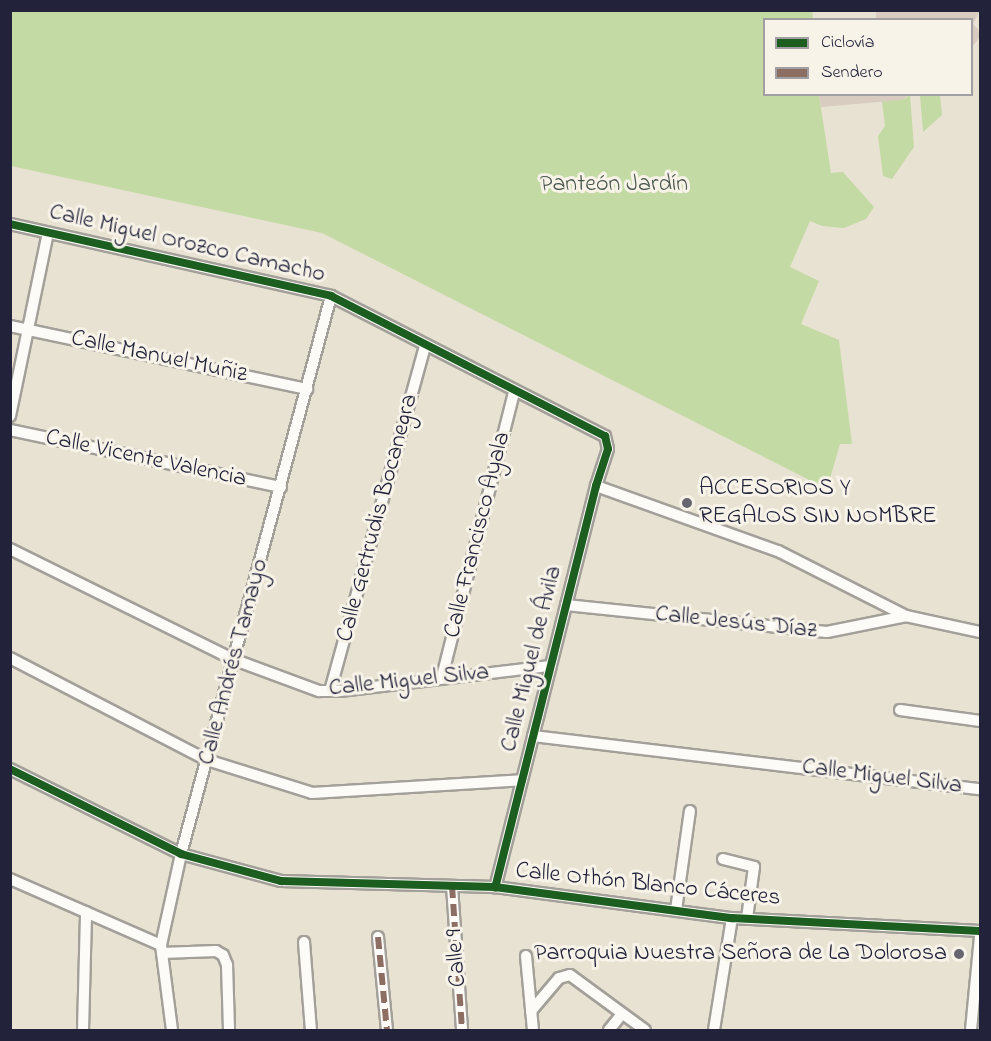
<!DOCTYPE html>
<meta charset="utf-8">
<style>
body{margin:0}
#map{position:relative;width:991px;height:1041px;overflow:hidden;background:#e8e2d2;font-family:"Indie Flower",sans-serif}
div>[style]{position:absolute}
.green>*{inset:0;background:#c4daa4}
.building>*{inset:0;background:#d8cbc0}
.roads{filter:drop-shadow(2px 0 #a39f99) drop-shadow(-2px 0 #a39f99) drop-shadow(0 2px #a39f99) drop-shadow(0 -2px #a39f99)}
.minor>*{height:10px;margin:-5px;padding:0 5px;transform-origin:5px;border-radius:5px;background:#fcfbf8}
.quiet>*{height:6px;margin-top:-3px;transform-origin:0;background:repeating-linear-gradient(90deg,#8d6e63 0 12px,transparent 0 18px)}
.cycleway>*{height:8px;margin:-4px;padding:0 4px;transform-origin:4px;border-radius:4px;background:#1b5e20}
.dots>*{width:16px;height:16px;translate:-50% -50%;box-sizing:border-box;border:3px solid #f7f3e8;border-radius:50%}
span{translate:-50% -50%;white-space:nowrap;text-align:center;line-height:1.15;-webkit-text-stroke:6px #f7f3e8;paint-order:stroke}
.park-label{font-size:24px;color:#4a574f}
.street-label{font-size:24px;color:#22223b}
.poi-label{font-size:24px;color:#22223b}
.left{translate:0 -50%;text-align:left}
.right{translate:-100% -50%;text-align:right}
.frame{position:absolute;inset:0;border:12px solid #22223b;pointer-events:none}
.legend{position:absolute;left:763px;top:18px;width:210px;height:78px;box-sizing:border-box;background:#f7f3e8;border:2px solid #a29fa3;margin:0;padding:8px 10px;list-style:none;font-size:18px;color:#22223b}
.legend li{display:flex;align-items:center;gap:12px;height:30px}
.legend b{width:30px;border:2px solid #a29fa3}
</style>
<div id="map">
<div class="green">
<div style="clip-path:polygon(11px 11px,812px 11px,813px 19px,764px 20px,764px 94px,819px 95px,831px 173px,843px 172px,874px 207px,866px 219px,844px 228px,822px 226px,810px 221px,790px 267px,819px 281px,801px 324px,839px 340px,852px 444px,840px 444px,827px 489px,322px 233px,11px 166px)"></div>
<div style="clip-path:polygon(910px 95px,914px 147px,892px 179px,883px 176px,878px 136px,885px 126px,882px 101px,904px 99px)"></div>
<div style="clip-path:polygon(920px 95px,940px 95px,942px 115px,923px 132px)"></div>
</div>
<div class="building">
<div style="clip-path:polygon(876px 10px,980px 10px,973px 24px,978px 29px,980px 37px,972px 47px,972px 20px,876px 20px)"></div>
<div style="clip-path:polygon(910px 94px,902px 100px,821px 107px,819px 95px)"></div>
</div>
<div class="roads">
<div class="minor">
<div style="left:10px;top:224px;width:329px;rotate:12.6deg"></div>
<div style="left:331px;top:296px;width:308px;rotate:27.1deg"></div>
<div style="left:605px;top:436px;width:13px;rotate:77deg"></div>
<div style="left:608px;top:449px;width:39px;rotate:108deg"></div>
<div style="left:596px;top:486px;width:414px;rotate:104.1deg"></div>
<div style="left:10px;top:326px;width:304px;rotate:12deg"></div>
<div style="left:10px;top:416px;width:187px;rotate:-78.3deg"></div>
<div style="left:10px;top:430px;width:277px;rotate:11.9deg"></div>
<div style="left:596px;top:486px;width:193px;rotate:19.7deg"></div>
<div style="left:778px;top:551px;width:144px;rotate:26.9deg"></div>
<div style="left:906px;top:616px;width:76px;rotate:12.2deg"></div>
<div style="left:10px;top:549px;width:251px;rotate:26.3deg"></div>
<div style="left:235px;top:660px;width:90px;rotate:20.3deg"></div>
<div style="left:319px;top:691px;width:21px"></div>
<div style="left:340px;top:691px;width:212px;rotate:-6.8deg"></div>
<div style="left:566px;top:605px;width:262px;rotate:5.9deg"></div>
<div style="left:827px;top:632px;width:81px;rotate:-11.4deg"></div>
<div style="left:10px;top:658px;width:222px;rotate:27.4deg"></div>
<div style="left:207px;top:760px;width:110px;rotate:17.4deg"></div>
<div style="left:312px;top:793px;width:210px;rotate:-3.5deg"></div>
<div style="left:442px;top:677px;width:294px;rotate:-75.8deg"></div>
<div style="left:330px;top:691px;width:359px;rotate:-74.6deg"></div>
<div style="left:900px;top:710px;width:81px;rotate:7.8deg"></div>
<div style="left:533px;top:736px;width:450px;rotate:6.8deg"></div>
<div style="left:10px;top:769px;width:191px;rotate:26.4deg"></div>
<div style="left:181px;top:854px;width:104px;rotate:15.1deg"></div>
<div style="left:281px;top:881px;width:214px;rotate:1.6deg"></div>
<div style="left:495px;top:887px;width:239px;rotate:7.5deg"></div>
<div style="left:732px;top:918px;width:248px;rotate:3deg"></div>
<div style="left:723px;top:859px;width:32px;rotate:14deg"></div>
<div style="left:754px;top:867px;width:51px;rotate:97.8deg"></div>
<div style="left:10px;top:879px;width:165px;rotate:23.6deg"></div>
<div style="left:452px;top:886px;width:144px;rotate:86deg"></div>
<div style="left:676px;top:910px;width:100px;rotate:-82deg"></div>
<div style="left:378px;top:937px;width:93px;rotate:84.5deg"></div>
<div style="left:304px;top:942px;width:88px;rotate:85.5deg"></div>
<div style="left:162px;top:953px;width:54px;rotate:-2.1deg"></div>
<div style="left:216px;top:951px;width:8px;rotate:30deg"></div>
<div style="left:223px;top:955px;width:11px;rotate:68deg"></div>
<div style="left:227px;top:965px;width:65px;rotate:88.2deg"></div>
<div style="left:526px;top:956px;width:74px;rotate:84.6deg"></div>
<div style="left:531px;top:1011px;width:43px;rotate:-49.7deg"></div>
<div style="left:559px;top:978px;width:11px;rotate:-15deg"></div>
<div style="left:570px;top:975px;width:93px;rotate:36.3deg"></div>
<div style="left:83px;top:1030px;width:118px;rotate:-88.5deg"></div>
<div style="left:172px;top:1030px;width:86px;rotate:-97.4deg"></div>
<div style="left:161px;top:945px;width:93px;rotate:-77.6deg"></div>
<div style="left:181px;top:854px;width:578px;rotate:-74.95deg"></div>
<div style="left:609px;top:1030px;width:21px;rotate:-51deg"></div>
<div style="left:714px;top:1030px;width:113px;rotate:-80.9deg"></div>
<div style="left:971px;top:1030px;width:93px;rotate:-84.5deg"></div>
</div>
</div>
<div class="quiet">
<div style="left:452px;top:886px;width:144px;rotate:86deg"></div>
<div style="left:378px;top:937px;width:93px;rotate:84.5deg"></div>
</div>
<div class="cycleway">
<div style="left:10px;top:224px;width:329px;rotate:12.6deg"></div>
<div style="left:331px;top:296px;width:308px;rotate:27.1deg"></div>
<div style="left:605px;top:436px;width:13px;rotate:77deg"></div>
<div style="left:608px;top:449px;width:39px;rotate:108deg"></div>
<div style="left:596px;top:486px;width:414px;rotate:104.1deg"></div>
<div style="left:10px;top:769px;width:191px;rotate:26.4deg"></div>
<div style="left:181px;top:854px;width:104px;rotate:15.1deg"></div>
<div style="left:281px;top:881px;width:214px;rotate:1.6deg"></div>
<div style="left:495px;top:887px;width:239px;rotate:7.5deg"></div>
<div style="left:732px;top:918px;width:248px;rotate:3deg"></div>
</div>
<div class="dots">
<div style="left:687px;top:503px;background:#676570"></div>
<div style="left:959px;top:954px;background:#676570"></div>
</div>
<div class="park-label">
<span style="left:614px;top:185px">Panteón Jardín</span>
</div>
<div class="street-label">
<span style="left:187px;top:244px;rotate:13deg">Calle Miguel Orozco Camacho</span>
<span style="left:159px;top:357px;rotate:12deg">Calle Manuel Muñiz</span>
<span style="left:146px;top:459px;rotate:12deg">Calle Vicente Valencia</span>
<span style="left:378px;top:518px;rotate:-75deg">Calle Gertrudis Bocanegra</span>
<span style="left:478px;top:535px;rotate:-76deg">Calle Francisco Ayala</span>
<span style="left:736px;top:623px;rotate:6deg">Calle Jesús Díaz</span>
<span style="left:532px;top:659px;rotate:-76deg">Calle Miguel de Ávila</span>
<span style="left:234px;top:662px;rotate:-75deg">Calle Andrés Tamayo</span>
<span style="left:409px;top:681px;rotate:-6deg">Calle Miguel Silva</span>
<span style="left:882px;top:777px;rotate:7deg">Calle Miguel Silva</span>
<span style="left:648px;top:885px;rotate:6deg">Calle Othón Blanco Cáceres</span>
<span style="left:457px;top:958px;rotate:-94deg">Calle 9</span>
</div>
<div class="poi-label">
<span class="left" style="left:699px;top:503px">ACCESORIOS Y<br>REGALOS SIN NOMBRE</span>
<span class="right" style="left:947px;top:954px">Parroquia Nuestra Señora de La Dolorosa</span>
</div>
<div class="frame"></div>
<ul class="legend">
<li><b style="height:8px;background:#1b5e20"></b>Ciclovía</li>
<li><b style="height:8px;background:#8d6e63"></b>Sendero</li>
</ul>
</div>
